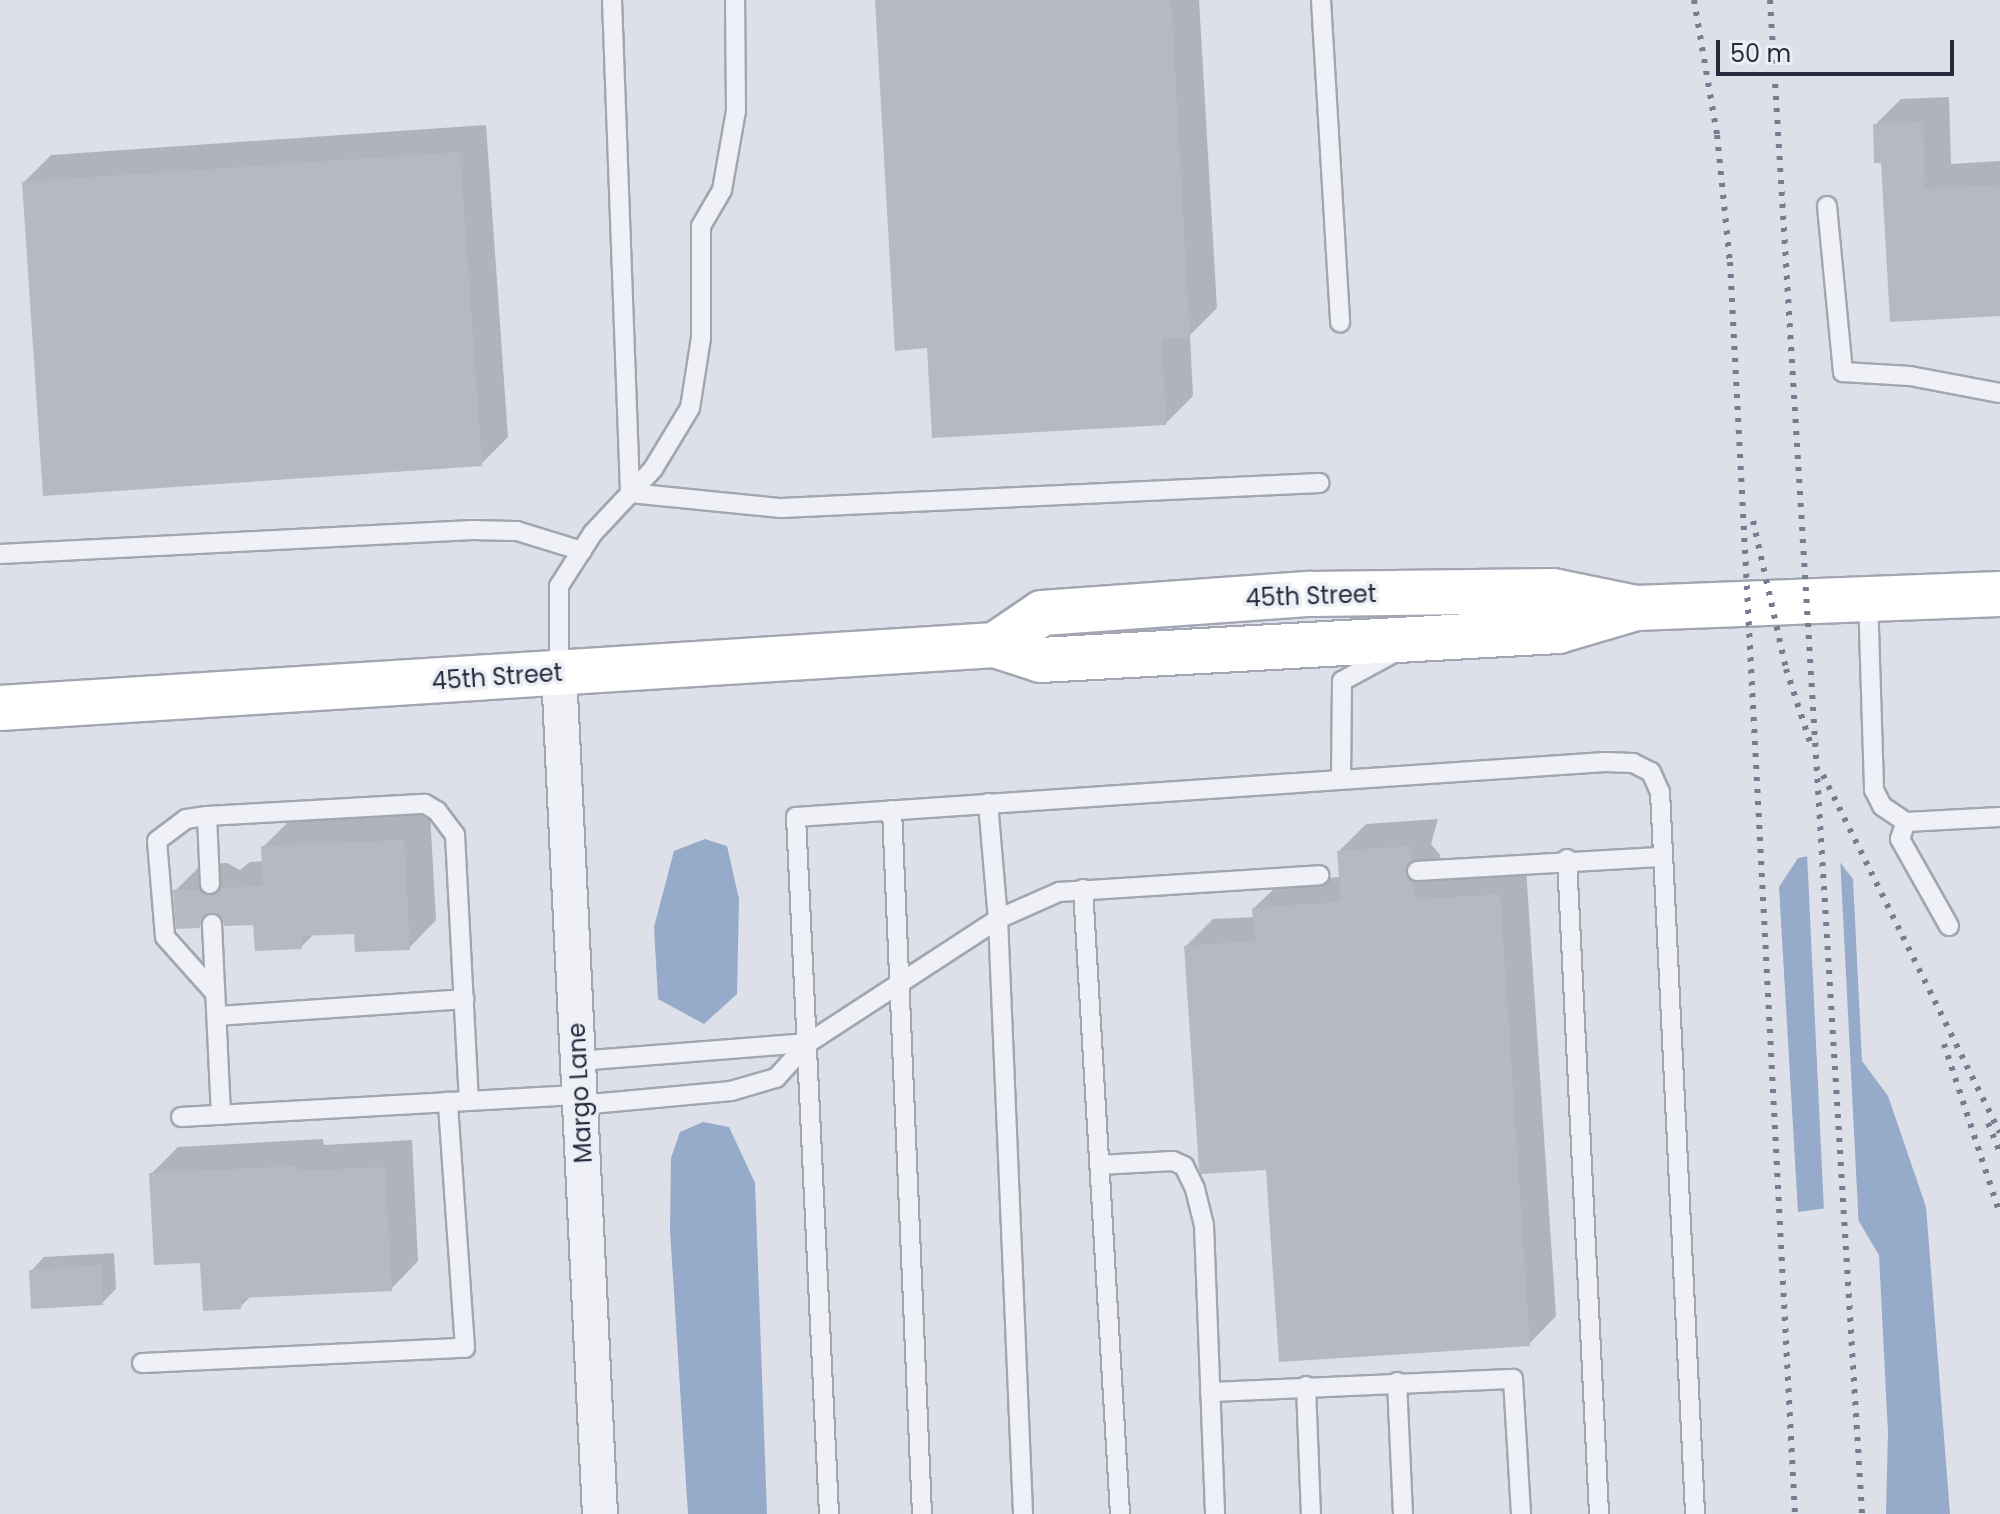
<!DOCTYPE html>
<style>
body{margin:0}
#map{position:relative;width:2000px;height:1514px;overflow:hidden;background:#dde0e8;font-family:Poppins,sans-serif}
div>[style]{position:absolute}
.water>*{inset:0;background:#96aac9}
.pier>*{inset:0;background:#dde0e8}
.shadow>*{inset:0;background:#0003}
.building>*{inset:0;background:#b4b9c4}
.roads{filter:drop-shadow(2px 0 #a2a6b2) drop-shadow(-2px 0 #a2a6b2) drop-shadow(0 2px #a2a6b2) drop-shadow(0 -2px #a2a6b2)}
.lane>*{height:18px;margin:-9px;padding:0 9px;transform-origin:9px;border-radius:9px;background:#f0f1f6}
.street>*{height:34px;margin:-17px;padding:0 17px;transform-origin:17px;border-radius:17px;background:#f0f1f6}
.secondary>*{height:44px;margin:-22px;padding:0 22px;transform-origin:22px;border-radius:22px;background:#fff}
.rail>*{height:6px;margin-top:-3px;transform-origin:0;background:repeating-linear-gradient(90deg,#767d92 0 4px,transparent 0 12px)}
span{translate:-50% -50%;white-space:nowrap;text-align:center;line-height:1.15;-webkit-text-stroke:7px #eceff5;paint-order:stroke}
.street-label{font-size:24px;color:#262c3f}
.scale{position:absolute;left:1716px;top:40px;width:238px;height:36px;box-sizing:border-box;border:4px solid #262c3f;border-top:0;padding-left:10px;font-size:24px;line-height:28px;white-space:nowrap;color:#262c3f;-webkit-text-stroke:6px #eceff5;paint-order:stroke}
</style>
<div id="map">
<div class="water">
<div style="clip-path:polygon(705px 839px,727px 846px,739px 899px,737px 994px,704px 1024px,658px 999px,654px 927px,674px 851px)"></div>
<div style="clip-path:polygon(1832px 852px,1853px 879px,1862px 1061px,1888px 1096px,1926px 1207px,1950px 1514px,1886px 1514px,1888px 1433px,1879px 1255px,1849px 1205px,1798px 1212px,1779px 887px,1798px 858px)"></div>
<div style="clip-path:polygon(703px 1122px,729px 1127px,755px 1183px,767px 1514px,688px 1514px,670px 1230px,671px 1158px,680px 1132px)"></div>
</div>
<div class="pier">
<div style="clip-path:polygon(1832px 848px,1840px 856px,1859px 1230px,1847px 1209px,1824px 1212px,1807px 853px)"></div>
</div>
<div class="shadow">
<div style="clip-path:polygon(877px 0,1199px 0,1217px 308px,1190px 335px,1193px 396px,1166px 423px,928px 346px)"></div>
<div style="clip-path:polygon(1949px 97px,1951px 164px,2000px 161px,2000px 314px,1883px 161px,1875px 125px,1901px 99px)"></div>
<div style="clip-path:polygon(486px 125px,508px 437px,481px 464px,24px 182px,51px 155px)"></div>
<div style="clip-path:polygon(430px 813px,436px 920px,409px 948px,356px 932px,314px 934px,301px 947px,255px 923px,214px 911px,199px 926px,175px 891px,202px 864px,227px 863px,240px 870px,250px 862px,264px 861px,263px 847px,290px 820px)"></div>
<div style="clip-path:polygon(1438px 819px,1431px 844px,1440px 855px,1441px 873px,1526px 868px,1556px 1316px,1529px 1344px,1268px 1168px,1186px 946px,1213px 919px,1255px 917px,1254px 908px,1282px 881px,1341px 877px,1339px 851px,1366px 824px)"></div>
<div style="clip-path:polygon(323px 1139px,324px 1145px,412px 1140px,418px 1261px,391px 1289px,251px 1296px,240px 1307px,202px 1261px,151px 1174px,178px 1147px)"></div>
<div style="clip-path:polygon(114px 1253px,116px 1289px,102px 1303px,31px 1271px,44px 1257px)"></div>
</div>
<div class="building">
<div style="clip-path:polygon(875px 0,1171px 0,1190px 337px,1162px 339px,1166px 425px,932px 438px,927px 348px,895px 351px)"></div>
<div style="clip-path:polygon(1923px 122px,1925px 189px,2000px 185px,2000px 316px,1890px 322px,1881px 163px,1874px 163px,1873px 124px)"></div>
<div style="clip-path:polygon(460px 152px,482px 466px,43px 496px,22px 182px)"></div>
<div style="clip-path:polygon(404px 840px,410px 950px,355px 952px,354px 934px,301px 936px,302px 949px,255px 951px,253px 925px,224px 926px,222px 917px,212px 912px,202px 918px,200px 928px,176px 929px,173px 890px,199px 889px,211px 896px,221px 888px,263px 886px,261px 846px)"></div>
<div style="clip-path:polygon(1411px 846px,1412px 860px,1405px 872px,1414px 882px,1415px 900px,1500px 894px,1530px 1346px,1279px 1362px,1266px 1170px,1201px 1174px,1199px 1169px,1184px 946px,1255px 941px,1252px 908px,1341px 902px,1337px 851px)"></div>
<div style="clip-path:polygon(297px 1166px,297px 1171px,385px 1167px,392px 1291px,241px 1298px,241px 1309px,203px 1311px,200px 1263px,154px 1265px,149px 1173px)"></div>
<div style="clip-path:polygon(101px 1265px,103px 1305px,31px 1309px,29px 1270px)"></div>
</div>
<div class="roads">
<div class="lane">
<div style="left:612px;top:0;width:493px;rotate:87.9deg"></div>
<div style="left:630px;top:493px;width:152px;rotate:5.7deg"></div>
<div style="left:781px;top:508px;width:539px;rotate:-2.66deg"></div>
<div style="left:1321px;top:0;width:323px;rotate:86.6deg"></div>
<div style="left:1827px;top:206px;width:167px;rotate:84.5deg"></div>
<div style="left:1843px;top:372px;width:67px;rotate:3.4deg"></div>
<div style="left:1910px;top:376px;width:92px;rotate:10.7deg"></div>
<div style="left:0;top:554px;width:473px;rotate:-2.9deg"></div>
<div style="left:472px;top:530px;width:45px;rotate:1.3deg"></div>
<div style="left:517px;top:531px;width:68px;rotate:17.1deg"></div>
<div style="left:1868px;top:597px;width:193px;rotate:88.2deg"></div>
<div style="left:1874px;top:790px;width:18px;rotate:63deg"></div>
<div style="left:1882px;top:806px;width:29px;rotate:34deg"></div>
<div style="left:559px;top:673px;width:87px;rotate:-90deg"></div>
<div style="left:559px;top:586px;width:63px;rotate:-57.3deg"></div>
<div style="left:593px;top:533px;width:88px;rotate:-46.8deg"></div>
<div style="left:653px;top:469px;width:71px;rotate:-58.8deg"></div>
<div style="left:690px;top:408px;width:71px;rotate:-81.1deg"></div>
<div style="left:701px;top:338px;width:112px;rotate:-90deg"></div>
<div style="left:701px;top:226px;width:42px;rotate:-59.7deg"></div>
<div style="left:722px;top:190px;width:80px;rotate:-80deg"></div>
<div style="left:736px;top:111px;width:111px;rotate:-90.5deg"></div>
<div style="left:1341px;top:779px;width:98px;rotate:-89.4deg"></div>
<div style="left:1342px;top:681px;width:55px;rotate:-28.4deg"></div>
<div style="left:988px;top:803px;width:116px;rotate:85.1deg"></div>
<div style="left:998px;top:919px;width:596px;rotate:87.59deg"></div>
<div style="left:892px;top:810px;width:705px;rotate:87.56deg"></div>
<div style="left:207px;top:816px;width:21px;rotate:172deg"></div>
<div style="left:186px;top:819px;width:36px;rotate:143deg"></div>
<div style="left:157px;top:841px;width:96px;rotate:85.2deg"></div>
<div style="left:165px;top:937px;width:75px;rotate:48.2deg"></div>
<div style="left:1567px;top:859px;width:656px;rotate:87.2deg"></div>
<div style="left:1417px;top:871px;width:246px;rotate:-3.3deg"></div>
<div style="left:210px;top:884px;width:68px;rotate:-92.5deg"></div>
<div style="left:207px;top:816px;width:218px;rotate:-3.2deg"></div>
<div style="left:425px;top:804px;width:14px;rotate:30deg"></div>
<div style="left:437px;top:811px;width:30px;rotate:53deg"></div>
<div style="left:455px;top:835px;width:266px;rotate:87deg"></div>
<div style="left:1083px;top:889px;width:626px;rotate:86.61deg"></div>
<div style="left:212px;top:924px;width:191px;rotate:87.3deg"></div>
<div style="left:1949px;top:926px;width:100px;rotate:-119.4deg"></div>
<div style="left:1900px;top:839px;width:18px;rotate:-71deg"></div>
<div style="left:1906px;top:822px;width:94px;rotate:-3deg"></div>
<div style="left:217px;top:1016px;width:248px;rotate:-3.9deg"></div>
<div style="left:578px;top:1061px;width:231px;rotate:-4.5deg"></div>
<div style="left:580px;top:1105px;width:152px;rotate:-5.3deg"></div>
<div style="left:731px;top:1091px;width:47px;rotate:-16.1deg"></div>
<div style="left:776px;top:1078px;width:47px;rotate:-47.6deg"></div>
<div style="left:808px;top:1043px;width:227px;rotate:-33.1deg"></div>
<div style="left:998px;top:919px;width:67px;rotate:-23.9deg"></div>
<div style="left:1059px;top:892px;width:261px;rotate:-3.7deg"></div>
<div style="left:181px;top:1117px;width:400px;rotate:-3.2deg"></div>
<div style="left:1099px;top:1165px;width:74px;rotate:-3.1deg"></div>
<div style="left:1173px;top:1161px;width:12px;rotate:24deg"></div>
<div style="left:1184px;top:1166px;width:25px;rotate:64deg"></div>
<div style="left:1195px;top:1189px;width:38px;rotate:76deg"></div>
<div style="left:1204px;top:1226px;width:288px;rotate:87.8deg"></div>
<div style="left:142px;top:1363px;width:323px;rotate:-2.7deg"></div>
<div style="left:465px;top:1348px;width:247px;rotate:-94deg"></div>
<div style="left:1397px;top:1382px;width:132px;rotate:87.4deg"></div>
<div style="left:1306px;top:1386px;width:128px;rotate:87.8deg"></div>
<div style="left:1210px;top:1392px;width:303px;rotate:-2.5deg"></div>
<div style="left:1513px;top:1379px;width:135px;rotate:86.6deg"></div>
<div style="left:829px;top:1514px;width:698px;rotate:-92.71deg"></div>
<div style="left:796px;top:817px;width:811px;rotate:-3.89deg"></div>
<div style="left:1605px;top:762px;width:28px;rotate:2deg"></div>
<div style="left:1633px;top:763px;width:20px;rotate:27deg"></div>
<div style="left:1651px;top:772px;width:22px;rotate:66deg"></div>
<div style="left:1660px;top:792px;width:723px;rotate:87.22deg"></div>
</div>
<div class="street">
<div style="left:559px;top:673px;width:842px;rotate:87.21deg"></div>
</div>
<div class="secondary">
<div style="left:995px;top:645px;width:57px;rotate:-34.2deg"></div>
<div style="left:1042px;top:613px;width:269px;rotate:-4.1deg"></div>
<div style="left:1310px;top:594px;width:243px;rotate:-0.7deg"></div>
<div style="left:1553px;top:591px;width:85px;rotate:11.6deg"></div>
<div style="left:1636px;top:608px;width:364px;rotate:-2.2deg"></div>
<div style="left:0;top:708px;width:997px;rotate:-3.62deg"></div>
<div style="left:995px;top:645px;width:48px;rotate:18.1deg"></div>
<div style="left:1041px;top:660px;width:518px;rotate:-3.21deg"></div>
<div style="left:1558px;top:631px;width:81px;rotate:-16.4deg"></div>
</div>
</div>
<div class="rail">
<div style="left:1694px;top:0;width:137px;rotate:80.3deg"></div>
<div style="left:1717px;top:135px;width:128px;rotate:84.2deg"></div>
<div style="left:1730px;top:262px;width:1254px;rotate:87.03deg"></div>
<div style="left:1770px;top:0;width:1517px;rotate:86.52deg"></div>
<div style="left:1753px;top:521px;width:152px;rotate:77.4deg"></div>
<div style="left:1786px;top:669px;width:80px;rotate:71.8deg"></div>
<div style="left:1823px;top:775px;width:399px;rotate:63.7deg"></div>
<div style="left:1944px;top:1044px;width:179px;rotate:71.8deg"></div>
<div style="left:1988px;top:1123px;width:31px;rotate:68deg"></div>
</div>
<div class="street-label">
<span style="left:1311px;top:596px;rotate:-2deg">45th Street</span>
<span style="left:497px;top:677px;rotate:-4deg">45th Street</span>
<span style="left:580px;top:1093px;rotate:-93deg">Margo Lane</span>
</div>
<div class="scale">50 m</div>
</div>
